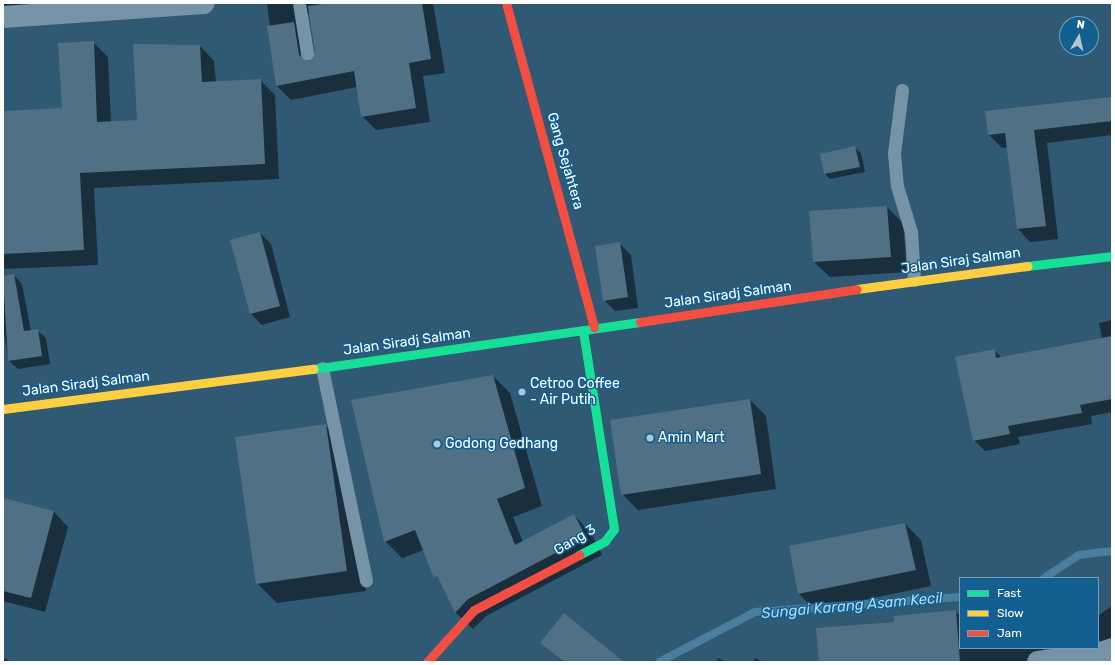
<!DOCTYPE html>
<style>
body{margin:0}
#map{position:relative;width:1115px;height:665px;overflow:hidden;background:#305973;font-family:Rubik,sans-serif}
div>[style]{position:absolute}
.shadow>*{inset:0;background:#0007}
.stream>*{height:8px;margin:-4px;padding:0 4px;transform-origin:4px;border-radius:4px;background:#497ea0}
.building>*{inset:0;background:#4f7085}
.lane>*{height:13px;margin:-6.5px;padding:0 6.5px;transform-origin:6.5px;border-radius:6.5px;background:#7794a6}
.street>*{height:22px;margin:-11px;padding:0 11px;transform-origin:11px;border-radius:11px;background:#7794a6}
.fast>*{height:9px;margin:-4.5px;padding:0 4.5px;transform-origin:4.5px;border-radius:4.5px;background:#16e098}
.slow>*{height:9px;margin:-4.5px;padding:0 4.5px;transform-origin:4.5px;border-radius:4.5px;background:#ffcf43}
.jam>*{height:9px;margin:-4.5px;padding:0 4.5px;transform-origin:4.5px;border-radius:4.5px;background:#f24e42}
.dots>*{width:11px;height:11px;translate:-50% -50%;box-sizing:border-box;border:2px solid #135f90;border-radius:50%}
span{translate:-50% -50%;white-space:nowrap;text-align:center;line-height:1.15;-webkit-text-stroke:3px #135f90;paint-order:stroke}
.street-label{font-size:14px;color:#fff}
.poi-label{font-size:14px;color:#fff}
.left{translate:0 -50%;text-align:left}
.water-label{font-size:15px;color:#abdbf8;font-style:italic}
.frame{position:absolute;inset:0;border:4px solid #fff;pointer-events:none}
.legend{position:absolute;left:959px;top:577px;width:140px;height:72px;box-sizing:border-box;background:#135f90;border:1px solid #719fbc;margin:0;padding:5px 7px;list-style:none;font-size:12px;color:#fff}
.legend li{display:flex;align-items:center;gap:8px;height:20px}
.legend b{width:20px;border:1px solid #719fbc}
.north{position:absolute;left:1059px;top:16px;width:40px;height:40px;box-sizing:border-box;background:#135f90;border:1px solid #719fbc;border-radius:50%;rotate:9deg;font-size:11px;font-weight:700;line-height:16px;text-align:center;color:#fff}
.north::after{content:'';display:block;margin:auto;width:14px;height:18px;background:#b7c5ce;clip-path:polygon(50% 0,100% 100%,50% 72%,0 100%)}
</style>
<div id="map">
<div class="shadow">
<div style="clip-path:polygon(3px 3px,214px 3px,3px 17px)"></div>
<div style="clip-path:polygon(evenodd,267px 3px,433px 3px,445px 73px,423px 76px,430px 122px,376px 130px,362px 116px,357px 87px,291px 100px,277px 86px,267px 3px,310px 12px,316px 52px,312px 62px,305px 19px,310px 12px)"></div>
<div style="clip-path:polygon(93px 42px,108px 57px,111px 122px,138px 121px,200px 46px,214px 61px,216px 82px,260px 80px,275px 95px,279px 179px,94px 188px,98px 265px,3px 269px,3px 112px,63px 109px)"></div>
<div style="clip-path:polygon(1112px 98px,1112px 135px,1047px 143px,1058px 239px,1030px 242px,1018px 229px,1008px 147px,1002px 148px,989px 135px)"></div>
<div style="clip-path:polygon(855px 148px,861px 153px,865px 172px,830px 179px,825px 174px)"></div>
<div style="clip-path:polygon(887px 207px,903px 223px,907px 272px,830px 277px,814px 262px)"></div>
<div style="clip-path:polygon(260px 233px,271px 244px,290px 317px,262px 325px,251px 314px)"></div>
<div style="clip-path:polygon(620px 244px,631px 255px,638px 308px,615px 311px,604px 300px)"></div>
<div style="clip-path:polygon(14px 275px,22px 284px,31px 331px,37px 330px,46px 338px,50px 364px,18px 369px,9px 361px,3px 328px,3px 277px)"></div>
<div style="clip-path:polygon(1112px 320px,1112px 412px,1091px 416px,1092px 424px,1018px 437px,1020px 444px,985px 451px,974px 440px,994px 350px,1002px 358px,1102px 339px,1099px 323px)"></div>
<div style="clip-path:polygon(493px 376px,510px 393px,542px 506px,513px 517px,523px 542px,574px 515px,591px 533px,602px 555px,486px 616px,473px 629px,455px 612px,424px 550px,402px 558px,385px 541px)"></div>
<div style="clip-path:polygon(750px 400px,766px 416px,776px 489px,638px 510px,622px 494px)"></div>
<div style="clip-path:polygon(325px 425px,345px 445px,366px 591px,277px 603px,257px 583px)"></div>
<div style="clip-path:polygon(3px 499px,54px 512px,68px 527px,45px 612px,3px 601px)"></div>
<div style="clip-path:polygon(905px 524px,921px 540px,931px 586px,815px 610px,799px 594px,790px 547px)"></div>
<div style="clip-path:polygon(1098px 605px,1099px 615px,1112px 606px,1112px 646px,1098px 648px)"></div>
<div style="clip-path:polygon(955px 611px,960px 616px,960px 648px,1043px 648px,1044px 662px,820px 662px,895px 623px)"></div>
<div style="clip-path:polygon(541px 643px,622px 662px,563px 662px)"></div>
<div style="clip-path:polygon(3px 658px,6px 659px,10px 662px,3px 662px)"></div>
<div style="clip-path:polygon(718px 658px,727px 662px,716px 662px)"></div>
<div style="clip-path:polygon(755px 658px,763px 662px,753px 662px)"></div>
</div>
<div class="stream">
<div style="left:1044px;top:578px;width:42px;rotate:-33.3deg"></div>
<div style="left:1079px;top:555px;width:33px;rotate:-7deg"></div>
<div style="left:659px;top:662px;width:108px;rotate:-27.5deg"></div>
<div style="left:755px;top:612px;width:206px;rotate:-4.2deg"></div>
</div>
<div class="building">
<div style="clip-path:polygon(329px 3px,422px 3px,431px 59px,409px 63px,416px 108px,361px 117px,354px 71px,276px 86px,267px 26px,294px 22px,299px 55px,309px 61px,315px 52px,308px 6px)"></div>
<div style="clip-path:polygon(94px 41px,97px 122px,137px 120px,133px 44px,200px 45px,202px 82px,261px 79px,265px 164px,80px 173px,84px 250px,3px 254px,3px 111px,62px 108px,58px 43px)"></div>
<div style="clip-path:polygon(1112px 97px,1112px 121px,1034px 130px,1046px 226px,1017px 229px,1005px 133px,988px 135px,985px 111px)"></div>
<div style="clip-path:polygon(855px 146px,860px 167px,824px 174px,820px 154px)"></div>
<div style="clip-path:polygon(887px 206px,891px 257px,813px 262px,809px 211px)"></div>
<div style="clip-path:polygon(260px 232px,280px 306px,250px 314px,230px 240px)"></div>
<div style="clip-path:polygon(620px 242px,628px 297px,603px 301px,595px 246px)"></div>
<div style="clip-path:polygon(14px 274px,24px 331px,38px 329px,42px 356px,8px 361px,3px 276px)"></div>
<div style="clip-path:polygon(1112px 336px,1112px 399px,1080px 405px,1082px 413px,1008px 426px,1010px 434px,973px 441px,955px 357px,995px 349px,996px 358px)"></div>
<div style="clip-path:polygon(493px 375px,525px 488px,497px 499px,515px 545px,574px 514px,586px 537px,468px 599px,455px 613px,437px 576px,434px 578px,415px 530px,384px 542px,351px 400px)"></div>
<div style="clip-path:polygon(750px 399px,761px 474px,621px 495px,610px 420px)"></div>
<div style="clip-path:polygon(326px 424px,347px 571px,256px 584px,235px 437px)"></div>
<div style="clip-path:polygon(3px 498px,54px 511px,31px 598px,3px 591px)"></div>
<div style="clip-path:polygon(905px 523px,916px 570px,798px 594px,789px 546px)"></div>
<div style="clip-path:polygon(956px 610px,960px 662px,819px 662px,816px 628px,894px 622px,894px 616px)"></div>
<div style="clip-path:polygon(564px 613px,624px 662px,564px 662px,540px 643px)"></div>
</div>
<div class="lane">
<div style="left:299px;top:3px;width:51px;rotate:80.9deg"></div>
<div style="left:902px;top:90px;width:64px;rotate:97.2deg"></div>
<div style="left:894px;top:153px;width:33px;rotate:85deg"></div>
<div style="left:897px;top:186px;width:48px;rotate:73.1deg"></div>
<div style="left:911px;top:232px;width:48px;rotate:86.4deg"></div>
<div style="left:322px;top:368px;width:217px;rotate:78.3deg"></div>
</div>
<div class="street">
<div style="left:3px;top:17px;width:201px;rotate:-4deg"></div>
<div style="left:1038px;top:662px;width:56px;rotate:-7.1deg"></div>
<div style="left:1094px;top:655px;width:19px;rotate:-18deg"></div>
</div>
<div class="fast">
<div style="left:1027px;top:266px;width:86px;rotate:-6.7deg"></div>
<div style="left:313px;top:369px;width:330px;rotate:-8.2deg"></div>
<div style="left:579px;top:555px;width:30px;rotate:-28deg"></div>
<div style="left:605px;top:541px;width:15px;rotate:-53deg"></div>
<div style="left:614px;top:529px;width:201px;rotate:-98.9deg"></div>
</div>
<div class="slow">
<div style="left:857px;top:289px;width:172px;rotate:-7.7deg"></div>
<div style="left:3px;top:409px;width:313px;rotate:-7.4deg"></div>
</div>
<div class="jam">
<div style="left:506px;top:3px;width:336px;rotate:74.8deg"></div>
<div style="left:640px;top:322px;width:219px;rotate:-8.6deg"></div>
<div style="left:427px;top:662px;width:70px;rotate:-47.9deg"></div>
<div style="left:474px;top:610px;width:119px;rotate:-27.6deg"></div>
</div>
<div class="dots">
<div style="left:522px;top:392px;background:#b7c5ce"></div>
<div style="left:650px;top:438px;background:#b7c5ce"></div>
<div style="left:437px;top:444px;background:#b7c5ce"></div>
</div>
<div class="street-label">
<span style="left:565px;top:161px;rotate:74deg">Gang Sejahtera</span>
<span style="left:961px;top:261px;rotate:-8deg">Jalan Siraj Salman</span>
<span style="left:728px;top:295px;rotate:-8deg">Jalan Siradj Salman</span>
<span style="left:407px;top:342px;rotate:-8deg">Jalan Siradj Salman</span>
<span style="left:86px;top:384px;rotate:-7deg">Jalan Siradj Salman</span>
<span style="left:575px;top:540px;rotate:-31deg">Gang 3</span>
</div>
<div class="poi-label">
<span class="left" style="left:530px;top:392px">Cetroo Coffee<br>- Air Putih</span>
<span class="left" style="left:658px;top:438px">Amin Mart</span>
<span class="left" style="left:445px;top:444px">Godong Gedhang</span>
</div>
<div class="water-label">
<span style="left:852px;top:606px;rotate:-5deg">Sungai Karang Asam Kecil</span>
</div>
<div class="frame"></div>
<ul class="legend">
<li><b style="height:5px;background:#16e098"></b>Fast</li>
<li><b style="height:5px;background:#ffcf43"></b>Slow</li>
<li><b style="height:5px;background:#f24e42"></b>Jam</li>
</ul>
<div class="north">N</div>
</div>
